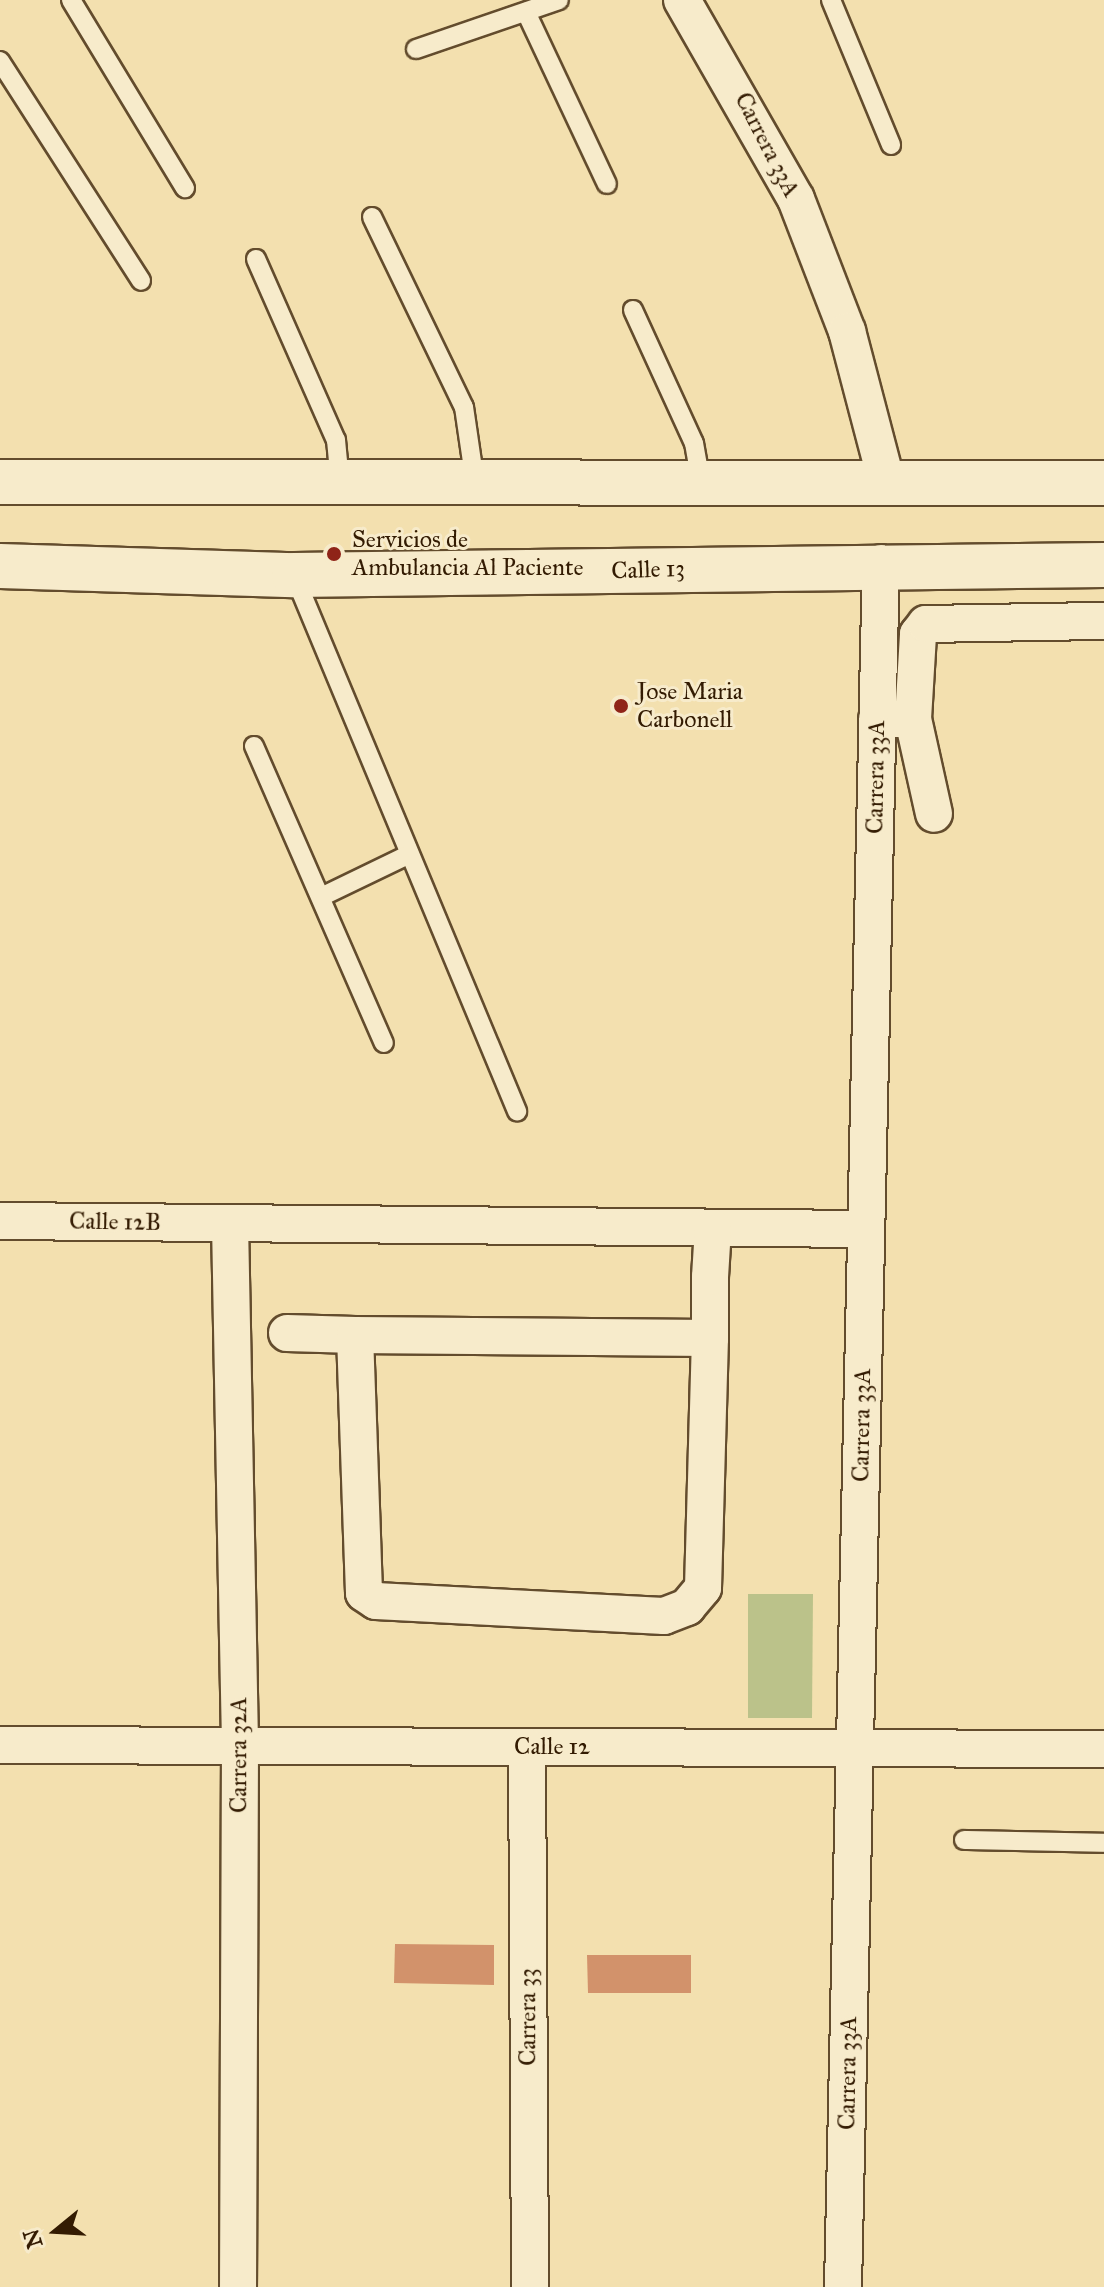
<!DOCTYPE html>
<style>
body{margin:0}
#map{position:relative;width:1104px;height:2287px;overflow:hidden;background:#f3e0af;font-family:"IM FELL Great Primer",serif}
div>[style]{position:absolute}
.green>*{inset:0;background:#bbc28a}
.building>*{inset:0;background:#d2926b}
.roads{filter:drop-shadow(2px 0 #634c2d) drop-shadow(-2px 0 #634c2d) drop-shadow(0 2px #634c2d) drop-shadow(0 -2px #634c2d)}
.service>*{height:18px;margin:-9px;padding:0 9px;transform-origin:9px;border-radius:9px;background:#f7ebcb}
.minor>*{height:36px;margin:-18px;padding:0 18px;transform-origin:18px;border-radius:18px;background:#f7ebcb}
.secondary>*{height:44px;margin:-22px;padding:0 22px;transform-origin:22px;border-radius:22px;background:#f7ebcb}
.dots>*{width:22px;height:22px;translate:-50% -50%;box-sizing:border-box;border:4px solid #f7ebcb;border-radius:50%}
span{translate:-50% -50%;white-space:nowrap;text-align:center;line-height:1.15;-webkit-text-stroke:6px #f7ebcb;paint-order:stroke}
.street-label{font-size:24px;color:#331b02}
.poi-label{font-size:24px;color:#331b02}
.left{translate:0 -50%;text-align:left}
.north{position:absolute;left:16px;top:2191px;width:80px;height:80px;-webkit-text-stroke:6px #f7ebcb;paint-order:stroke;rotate:252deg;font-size:22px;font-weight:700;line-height:32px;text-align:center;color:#331b02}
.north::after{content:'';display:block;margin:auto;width:28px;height:36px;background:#331b02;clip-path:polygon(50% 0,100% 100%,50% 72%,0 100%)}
</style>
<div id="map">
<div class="green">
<div style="clip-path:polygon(748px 1594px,813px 1594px,812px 1718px,748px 1718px)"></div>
</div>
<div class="building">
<div style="clip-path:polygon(395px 1944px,494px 1945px,494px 1985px,394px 1983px)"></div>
<div style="clip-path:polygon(587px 1955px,691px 1955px,691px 1993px,588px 1993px)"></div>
</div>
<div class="roads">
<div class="service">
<div style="left:71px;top:0;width:220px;rotate:58.8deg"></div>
<div style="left:831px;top:0;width:157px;rotate:67.5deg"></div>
<div style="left:526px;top:12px;width:190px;rotate:64.8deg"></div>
<div style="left:416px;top:49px;width:151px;rotate:-18.9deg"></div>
<div style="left:0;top:61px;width:261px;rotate:57.3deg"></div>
<div style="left:372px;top:217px;width:211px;rotate:64.2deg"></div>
<div style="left:464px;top:407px;width:76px;rotate:81.7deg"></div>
<div style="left:256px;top:259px;width:198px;rotate:66.2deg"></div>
<div style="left:336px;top:440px;width:42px;rotate:84.6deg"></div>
<div style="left:633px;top:310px;width:146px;rotate:65.4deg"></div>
<div style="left:694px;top:443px;width:40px;rotate:80deg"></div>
<div style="left:294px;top:575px;width:581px;rotate:67.41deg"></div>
<div style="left:254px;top:746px;width:324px;rotate:66.4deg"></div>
<div style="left:325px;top:895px;width:94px;rotate:-25.8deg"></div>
<div style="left:964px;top:1840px;width:140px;rotate:1.2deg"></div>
</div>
<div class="minor">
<div style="left:682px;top:0;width:229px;rotate:60.2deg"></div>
<div style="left:796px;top:199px;width:142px;rotate:68.9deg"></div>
<div style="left:847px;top:331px;width:157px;rotate:75.3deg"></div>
<div style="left:877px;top:719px;width:36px"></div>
<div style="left:913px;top:719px;width:85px;rotate:-86.6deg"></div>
<div style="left:918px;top:634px;width:13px;rotate:-51deg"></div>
<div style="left:926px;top:624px;width:178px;rotate:-1deg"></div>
<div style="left:913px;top:719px;width:97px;rotate:77.5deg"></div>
<div style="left:0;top:1221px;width:866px;rotate:0.53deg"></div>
<div style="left:230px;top:1223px;width:523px;rotate:88.9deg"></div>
<div style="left:240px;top:1746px;width:541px;rotate:90.21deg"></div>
<div style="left:287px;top:1333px;width:68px;rotate:1.7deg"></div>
<div style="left:710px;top:1338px;width:355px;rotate:-179.5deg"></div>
<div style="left:355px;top:1335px;width:258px;rotate:88deg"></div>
<div style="left:364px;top:1593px;width:14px;rotate:34deg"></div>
<div style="left:376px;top:1601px;width:288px;rotate:3deg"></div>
<div style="left:664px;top:1616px;width:25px;rotate:-21deg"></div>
<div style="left:687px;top:1607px;width:25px;rotate:-50deg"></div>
<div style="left:703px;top:1588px;width:250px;rotate:-88.4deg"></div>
<div style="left:710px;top:1338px;width:61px;rotate:-90deg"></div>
<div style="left:710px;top:1277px;width:49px;rotate:-86.5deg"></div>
<div style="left:0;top:1745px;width:1104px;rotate:0.21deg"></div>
<div style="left:527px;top:1747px;width:540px;rotate:89.68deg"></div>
<div style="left:843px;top:2287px;width:1724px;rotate:-88.74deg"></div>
</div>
<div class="secondary">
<div style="left:0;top:482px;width:1104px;rotate:0.05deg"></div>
<div style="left:0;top:566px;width:294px;rotate:1.8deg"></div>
<div style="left:294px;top:575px;width:810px;rotate:-0.71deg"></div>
</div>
</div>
<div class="dots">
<div style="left:334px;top:554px;background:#8f2418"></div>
<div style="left:621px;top:706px;background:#8f2418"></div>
</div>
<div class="street-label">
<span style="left:767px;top:145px;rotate:63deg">Carrera 33A</span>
<span style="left:648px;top:570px;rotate:-2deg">Calle 13</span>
<span style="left:876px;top:777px;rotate:-89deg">Carrera 33A</span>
<span style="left:115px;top:1222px;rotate:1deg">Calle 12B</span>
<span style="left:862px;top:1425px;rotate:-89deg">Carrera 33A</span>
<span style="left:552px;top:1747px">Calle 12</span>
<span style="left:239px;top:1755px;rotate:-90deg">Carrera 32A</span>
<span style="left:528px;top:2017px;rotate:-90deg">Carrera 33</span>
<span style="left:848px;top:2073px;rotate:-89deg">Carrera 33A</span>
</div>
<div class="poi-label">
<span class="left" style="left:352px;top:554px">Servicios de<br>Ambulancia Al Paciente</span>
<span class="left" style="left:637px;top:706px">Jose Maria<br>Carbonell</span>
</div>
<div class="north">N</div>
</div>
